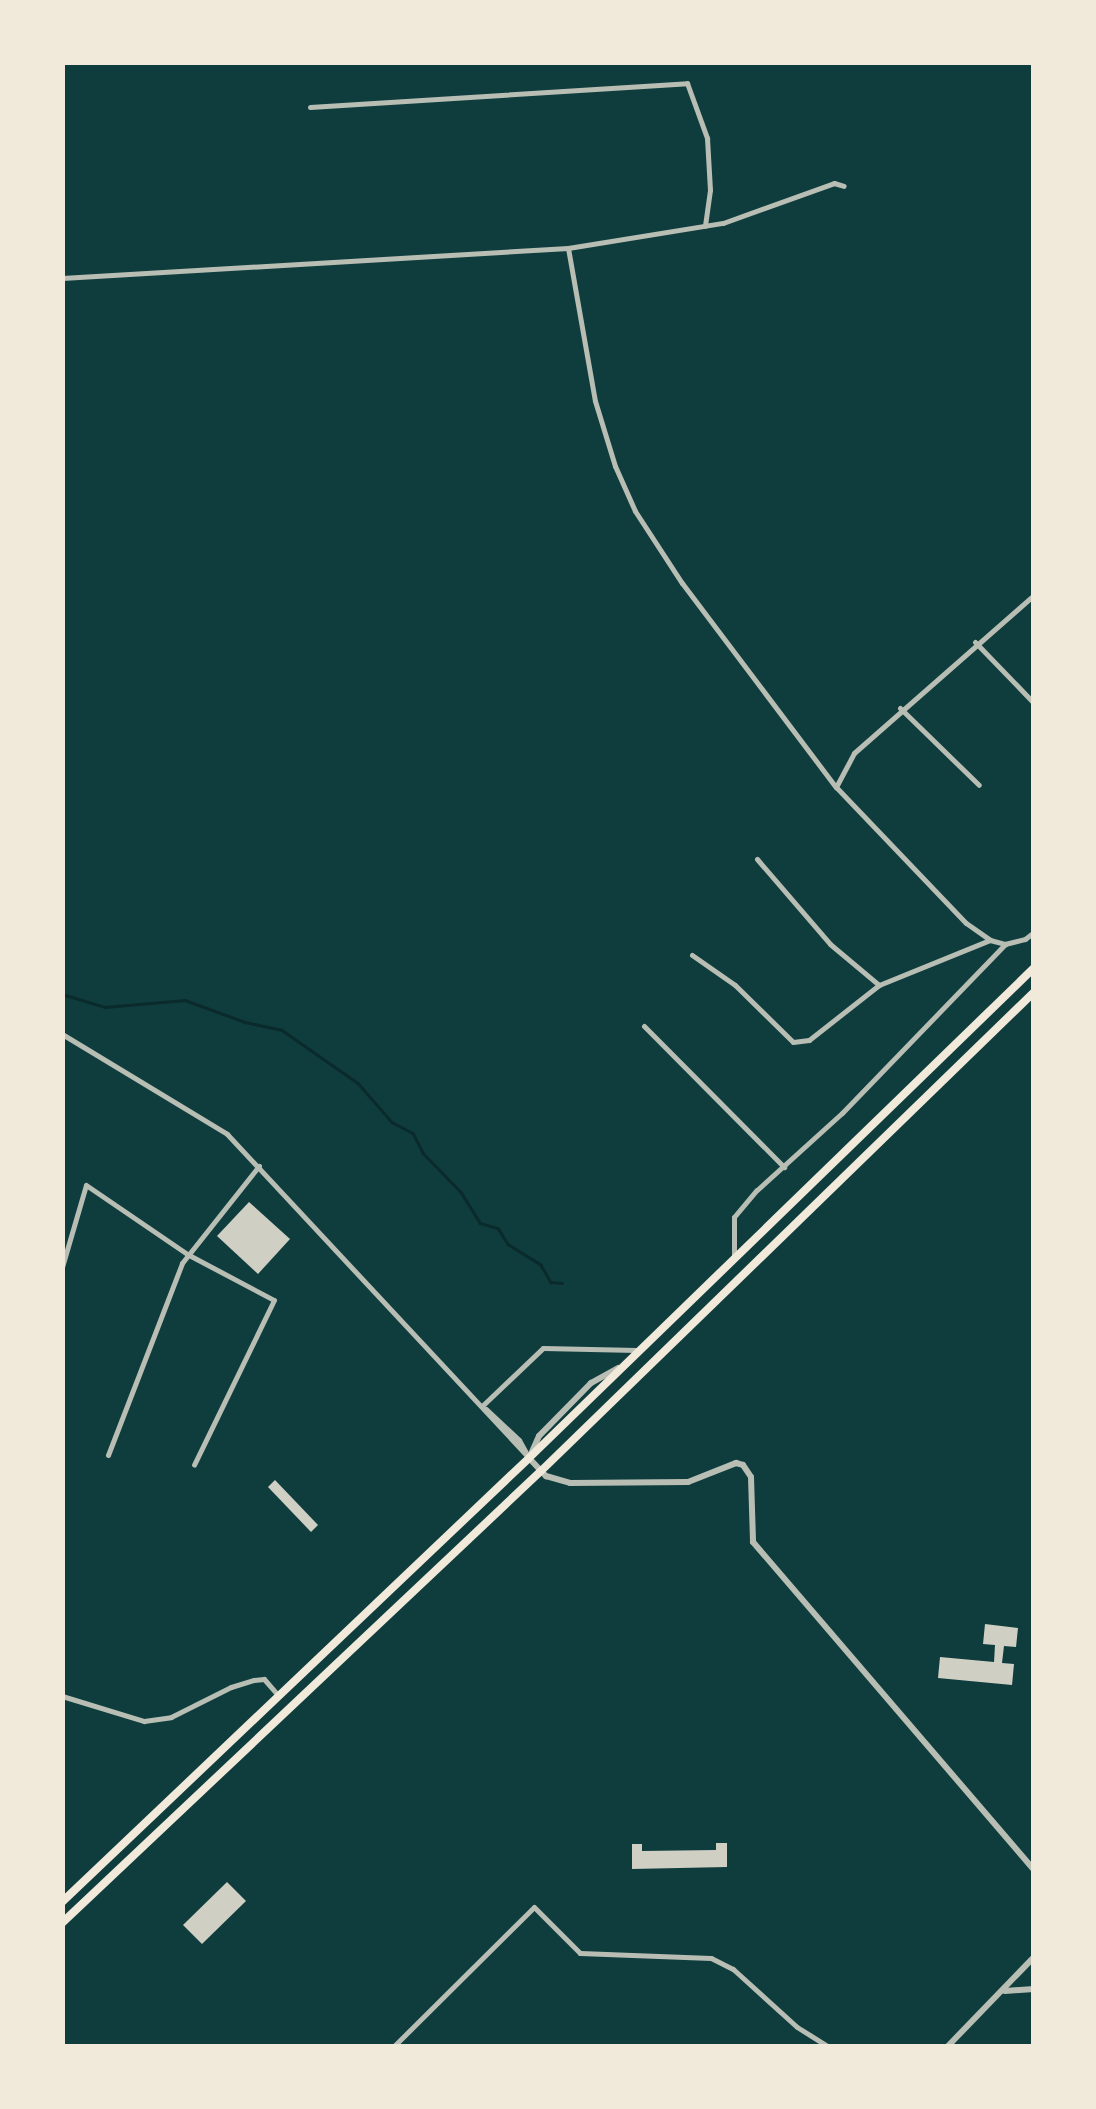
<!DOCTYPE html>
<style>
body{margin:0}
#map{position:relative;width:1096px;height:2109px;overflow:hidden;background:#0f3d3e;font-family:"IBM Plex Sans",sans-serif}
div>[style]{position:absolute}
.stream>*{height:2.5px;margin:-1.25px;padding:0 1.25px;transform-origin:1.25px;border-radius:1.25px;background:#0a2a2b}
.building>*{inset:0;background:#cfcfc3}
.minor>*{height:5px;margin:-2.5px;padding:0 2.5px;transform-origin:2.5px;border-radius:2.5px;background:#b8beb3}
.tertiary>*{height:6px;margin:-3px;padding:0 3px;transform-origin:3px;border-radius:3px;background:#b8beb3}
.trunk>*{height:8px;margin:-4px;padding:0 4px;transform-origin:4px;border-radius:4px;background:#f1e9da}
span{translate:-50% -50%;white-space:nowrap;text-align:center;line-height:1.15;-webkit-text-stroke:10px #f1e9da;paint-order:stroke}
.frame{position:absolute;inset:0;border:65px solid #f1e9da;pointer-events:none}
</style>
<div id="map">
<div class="stream">
<div style="left:62px;top:994px;width:45px;rotate:16.8deg"></div>
<div style="left:105px;top:1007px;width:80px;rotate:-5deg"></div>
<div style="left:185px;top:1000px;width:64px;rotate:20.1deg"></div>
<div style="left:245px;top:1022px;width:38px;rotate:12deg"></div>
<div style="left:282px;top:1030px;width:93px;rotate:34.9deg"></div>
<div style="left:358px;top:1083px;width:52px;rotate:48.9deg"></div>
<div style="left:392px;top:1122px;width:24px;rotate:28deg"></div>
<div style="left:413px;top:1133px;width:22px;rotate:63deg"></div>
<div style="left:423px;top:1153px;width:54px;rotate:45.7deg"></div>
<div style="left:461px;top:1192px;width:36px;rotate:58deg"></div>
<div style="left:480px;top:1223px;width:19px;rotate:16deg"></div>
<div style="left:498px;top:1228px;width:19px;rotate:58deg"></div>
<div style="left:508px;top:1244px;width:39px;rotate:32deg"></div>
<div style="left:541px;top:1265px;width:20px;rotate:60deg"></div>
<div style="left:551px;top:1282px;width:11px;rotate:5deg"></div>
</div>
<div class="building">
<div style="clip-path:polygon(249px 1202px,290px 1239px,258px 1274px,217px 1236px)"></div>
<div style="clip-path:polygon(275px 1480px,318px 1525px,311px 1532px,268px 1487px)"></div>
<div style="clip-path:polygon(985px 1624px,1018px 1628px,1016px 1647px,1004px 1646px,1002px 1663px,1014px 1664px,1012px 1685px,938px 1678px,940px 1657px,994px 1662px,995px 1645px,983px 1644px)"></div>
<div style="clip-path:polygon(716px 1843px,727px 1843px,727px 1867px,632px 1869px,632px 1844px,642px 1844px,642px 1851px,716px 1850px)"></div>
<div style="clip-path:polygon(227px 1882px,246px 1901px,202px 1944px,183px 1925px)"></div>
</div>
<div class="minor">
<div style="left:310px;top:107px;width:378px;rotate:-3.6deg"></div>
<div style="left:687px;top:83px;width:59px;rotate:70deg"></div>
<div style="left:707px;top:138px;width:52px;rotate:86.7deg"></div>
<div style="left:710px;top:190px;width:36px;rotate:98deg"></div>
<div style="left:568px;top:248px;width:155px;rotate:80deg"></div>
<div style="left:595px;top:401px;width:68px;rotate:72.9deg"></div>
<div style="left:615px;top:466px;width:49px;rotate:66deg"></div>
<div style="left:635px;top:511px;width:86px;rotate:56.9deg"></div>
<div style="left:682px;top:583px;width:256px;rotate:53deg"></div>
<div style="left:836px;top:787px;width:188px;rotate:46.3deg"></div>
<div style="left:966px;top:923px;width:29px;rotate:35deg"></div>
<div style="left:990px;top:940px;width:16px;rotate:15deg"></div>
<div style="left:1005px;top:944px;width:21px;rotate:-14deg"></div>
<div style="left:1025px;top:939px;width:11px;rotate:-38deg"></div>
<div style="left:62px;top:278px;width:507px;rotate:-3.39deg"></div>
<div style="left:568px;top:248px;width:157px;rotate:-9.2deg"></div>
<div style="left:723px;top:223px;width:118px;rotate:-19.8deg"></div>
<div style="left:834px;top:183px;width:10px;rotate:17deg"></div>
<div style="left:975px;top:642px;width:85px;rotate:46deg"></div>
<div style="left:900px;top:708px;width:110px;rotate:44.3deg"></div>
<div style="left:836px;top:787px;width:38px;rotate:-62deg"></div>
<div style="left:854px;top:753px;width:240px;rotate:-41.3deg"></div>
<div style="left:757px;top:859px;width:112px;rotate:49.3deg"></div>
<div style="left:830px;top:944px;width:64px;rotate:39.9deg"></div>
<div style="left:879px;top:985px;width:120px;rotate:-22.1deg"></div>
<div style="left:692px;top:955px;width:52px;rotate:34.9deg"></div>
<div style="left:735px;top:985px;width:81px;rotate:44.5deg"></div>
<div style="left:793px;top:1042px;width:16px;rotate:-7deg"></div>
<div style="left:809px;top:1040px;width:89px;rotate:-38.2deg"></div>
<div style="left:644px;top:1026px;width:199px;rotate:45.2deg"></div>
<div style="left:62px;top:1034px;width:193px;rotate:31.2deg"></div>
<div style="left:227px;top:1134px;width:443px;rotate:47deg"></div>
<div style="left:734px;top:1256px;width:39px;rotate:-90deg"></div>
<div style="left:734px;top:1217px;width:35px;rotate:-50deg"></div>
<div style="left:757px;top:1190px;width:115px;rotate:-42.2deg"></div>
<div style="left:842px;top:1113px;width:235px;rotate:-46deg"></div>
<div style="left:62px;top:1267px;width:85px;rotate:-73.7deg"></div>
<div style="left:86px;top:1185px;width:122px;rotate:34.3deg"></div>
<div style="left:187px;top:1254px;width:98px;rotate:27.9deg"></div>
<div style="left:274px;top:1300px;width:183px;rotate:115.9deg"></div>
<div style="left:482px;top:1406px;width:84px;rotate:-43.6deg"></div>
<div style="left:543px;top:1348px;width:94px;rotate:1.2deg"></div>
<div style="left:486px;top:1409px;width:45px;rotate:43.2deg"></div>
<div style="left:519px;top:1440px;width:18px;rotate:61deg"></div>
<div style="left:108px;top:1455px;width:206px;rotate:-68.9deg"></div>
<div style="left:182px;top:1263px;width:124px;rotate:-51.6deg"></div>
<div style="left:62px;top:1696px;width:86px;rotate:17deg"></div>
<div style="left:144px;top:1721px;width:27px;rotate:-8deg"></div>
<div style="left:171px;top:1717px;width:67px;rotate:-26.6deg"></div>
<div style="left:231px;top:1687px;width:24px;rotate:-17deg"></div>
<div style="left:254px;top:1680px;width:10px;rotate:-6deg"></div>
<div style="left:264px;top:1679px;width:21px;rotate:49deg"></div>
<div style="left:394px;top:2046px;width:197px;rotate:-44.8deg"></div>
<div style="left:534px;top:1907px;width:65px;rotate:45deg"></div>
<div style="left:580px;top:1953px;width:131px;rotate:2.2deg"></div>
<div style="left:711px;top:1958px;width:25px;rotate:27deg"></div>
<div style="left:733px;top:1969px;width:86px;rotate:42.2deg"></div>
<div style="left:797px;top:2027px;width:36px;rotate:32deg"></div>
</div>
<div class="tertiary">
<div style="left:618px;top:1368px;width:31px;rotate:151deg"></div>
<div style="left:591px;top:1383px;width:74px;rotate:134.5deg"></div>
<div style="left:539px;top:1436px;width:24px;rotate:114deg"></div>
<div style="left:529px;top:1458px;width:25px;rotate:47deg"></div>
<div style="left:546px;top:1476px;width:25px;rotate:16deg"></div>
<div style="left:570px;top:1483px;width:118px;rotate:-0.5deg"></div>
<div style="left:688px;top:1482px;width:52px;rotate:-21.6deg"></div>
<div style="left:736px;top:1463px;width:7px;rotate:16deg"></div>
<div style="left:743px;top:1465px;width:14px;rotate:56deg"></div>
<div style="left:751px;top:1477px;width:65px;rotate:88.2deg"></div>
<div style="left:753px;top:1542px;width:432px;rotate:49.4deg"></div>
<div style="left:1034px;top:1961px;width:10px;rotate:90deg"></div>
<div style="left:1005px;top:1991px;width:29px;rotate:-4deg"></div>
<div style="left:948px;top:2046px;width:124px;rotate:-46deg"></div>
</div>
<div class="trunk">
<div style="left:62px;top:1902px;width:644px;rotate:-43.55deg"></div>
<div style="left:529px;top:1458px;width:704px;rotate:-44.14deg"></div>
<div style="left:62px;top:1923px;width:659px;rotate:-43.34deg"></div>
<div style="left:541px;top:1471px;width:687px;rotate:-44.17deg"></div>
</div>
<div class="frame"></div>
</div>
